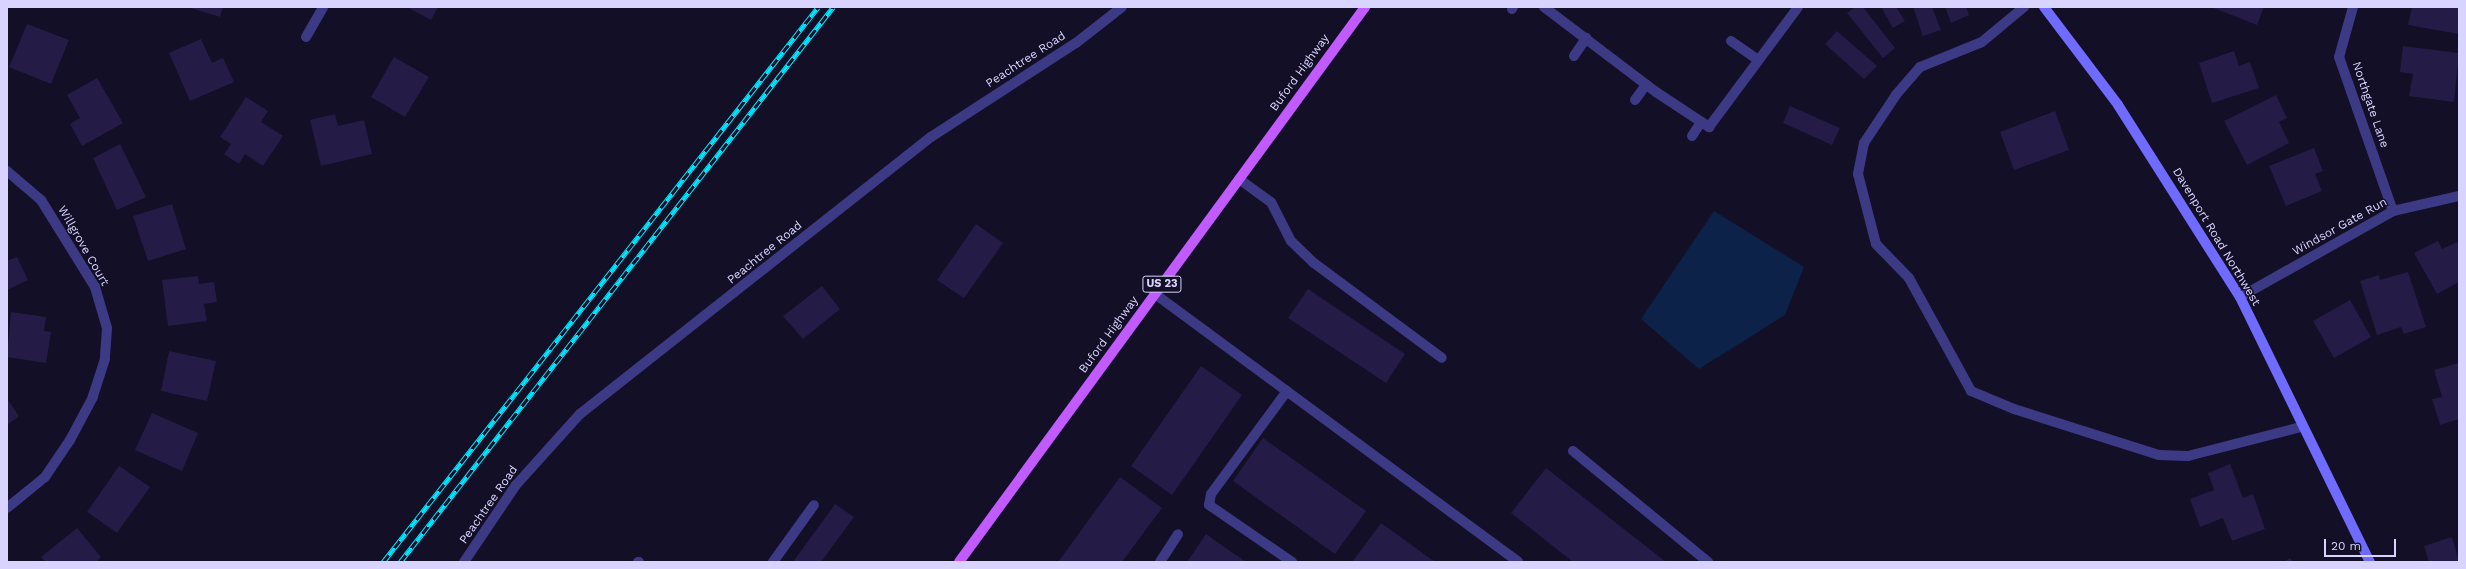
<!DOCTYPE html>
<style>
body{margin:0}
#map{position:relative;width:2466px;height:569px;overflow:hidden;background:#130f26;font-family:"Work Sans",sans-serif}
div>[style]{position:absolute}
.water>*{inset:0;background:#0c2248}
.building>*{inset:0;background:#241b47}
.lane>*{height:10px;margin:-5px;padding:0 5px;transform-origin:5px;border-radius:5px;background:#3d3a85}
.street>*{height:10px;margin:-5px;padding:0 5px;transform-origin:5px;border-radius:5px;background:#3d3a85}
.secondary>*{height:10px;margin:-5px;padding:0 5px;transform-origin:5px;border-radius:5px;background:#6f6bff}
.primary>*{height:10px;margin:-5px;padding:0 5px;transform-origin:5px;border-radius:5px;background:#c25bff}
.rail>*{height:4.5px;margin-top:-2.25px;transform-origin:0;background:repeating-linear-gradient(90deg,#130f26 0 9px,#00e5ff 0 18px);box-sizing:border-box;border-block:1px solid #00e5ff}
span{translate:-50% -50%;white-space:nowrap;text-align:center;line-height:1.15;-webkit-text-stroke:3px #130f26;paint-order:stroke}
.shield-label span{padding:1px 3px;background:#130f26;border:1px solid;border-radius:3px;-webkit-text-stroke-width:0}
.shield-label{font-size:11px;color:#d9d4ff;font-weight:700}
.street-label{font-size:12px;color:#d9d4ff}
.frame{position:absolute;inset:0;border:8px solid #d9d4ff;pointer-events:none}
.scale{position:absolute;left:2324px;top:539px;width:72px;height:18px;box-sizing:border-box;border:2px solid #d9d4ff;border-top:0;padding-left:5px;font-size:12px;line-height:14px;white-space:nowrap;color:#d9d4ff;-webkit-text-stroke:3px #130f26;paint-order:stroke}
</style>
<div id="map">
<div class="water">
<div style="clip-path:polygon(1714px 211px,1804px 267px,1785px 315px,1699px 369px,1641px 319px)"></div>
</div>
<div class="building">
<div style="clip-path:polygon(187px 7px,223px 7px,220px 17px)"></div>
<div style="clip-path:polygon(407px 7px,438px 7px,431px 20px)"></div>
<div style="clip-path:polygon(1855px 7px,1863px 7px,1895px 48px,1883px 58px,1847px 13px)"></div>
<div style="clip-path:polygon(1881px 7px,1896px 7px,1905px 21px,1893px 28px)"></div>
<div style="clip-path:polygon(1913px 7px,1932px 7px,1941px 30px,1923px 36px)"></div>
<div style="clip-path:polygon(1945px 7px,1966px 7px,1969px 15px,1951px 23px)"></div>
<div style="clip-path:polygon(2211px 7px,2264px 7px,2257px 25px)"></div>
<div style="clip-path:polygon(2412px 7px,2459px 7px,2459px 34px,2408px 25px)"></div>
<div style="clip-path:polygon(27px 24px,69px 40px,51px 84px,9px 67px)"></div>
<div style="clip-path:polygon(1837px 31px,1877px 66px,1864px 79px,1825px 44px)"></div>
<div style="clip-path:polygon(201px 39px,212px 63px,223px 58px,234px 82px,190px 101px,169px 53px)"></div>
<div style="clip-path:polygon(2403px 46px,2459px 53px,2454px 102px,2409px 96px,2413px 74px,2400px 72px)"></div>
<div style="clip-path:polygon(2234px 51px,2239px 66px,2250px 62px,2259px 88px,2212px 103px,2199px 63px)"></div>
<div style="clip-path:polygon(394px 57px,429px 77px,405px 117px,371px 97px)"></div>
<div style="clip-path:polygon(97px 78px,123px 123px,82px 146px,70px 124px,80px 118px,67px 95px)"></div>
<div style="clip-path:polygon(2276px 95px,2287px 118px,2279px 122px,2289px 143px,2247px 165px,2224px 121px)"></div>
<div style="clip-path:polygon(246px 97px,268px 111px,261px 122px,283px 136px,263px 166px,245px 154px,239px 164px,224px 154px,231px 144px,220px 137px)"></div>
<div style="clip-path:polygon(1790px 106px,1840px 128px,1832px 145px,1783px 123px)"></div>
<div style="clip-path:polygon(2055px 111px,2069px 150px,2014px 170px,2000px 132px)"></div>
<div style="clip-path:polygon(335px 114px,338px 126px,364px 120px,372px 154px,321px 166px,310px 120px)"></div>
<div style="clip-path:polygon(120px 144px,146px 197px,117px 210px,93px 158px)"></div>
<div style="clip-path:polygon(2314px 148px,2323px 171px,2315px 174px,2322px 191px,2286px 206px,2269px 166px)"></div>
<div style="clip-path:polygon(172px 204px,186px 249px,148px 261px,133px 216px)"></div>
<div style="clip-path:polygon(976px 224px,1003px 243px,964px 298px,937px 280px)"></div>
<div style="clip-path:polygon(2438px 241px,2442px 249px,2457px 242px,2459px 246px,2459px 282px,2437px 294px,2414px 253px)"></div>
<div style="clip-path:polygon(17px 257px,28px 280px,7px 290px,7px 261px)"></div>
<div style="clip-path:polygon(2408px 272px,2426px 327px,2404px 334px,2401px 327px,2377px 335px,2360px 281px,2379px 275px,2380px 280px)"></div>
<div style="clip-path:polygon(198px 276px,199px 284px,214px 282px,217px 302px,204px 304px,207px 321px,168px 326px,162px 280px)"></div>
<div style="clip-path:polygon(822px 286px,840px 309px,803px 339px,783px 316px)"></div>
<div style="clip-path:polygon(1308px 289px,1405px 354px,1386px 383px,1288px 318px)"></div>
<div style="clip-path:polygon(2350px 300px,2371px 337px,2334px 358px,2313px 321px)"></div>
<div style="clip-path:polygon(11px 312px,46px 317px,44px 331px,51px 332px,46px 363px,7px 357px)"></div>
<div style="clip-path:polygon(169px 351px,216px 361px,207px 401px,161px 391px)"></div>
<div style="clip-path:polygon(2459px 363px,2459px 419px,2440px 425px,2432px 399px,2442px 397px,2434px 370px)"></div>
<div style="clip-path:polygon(1201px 366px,1242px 395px,1172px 495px,1131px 466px)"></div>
<div style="clip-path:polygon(7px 399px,19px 416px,7px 425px)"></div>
<div style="clip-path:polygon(152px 413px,198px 433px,182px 471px,135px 450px)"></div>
<div style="clip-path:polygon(1263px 438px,1366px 511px,1335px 554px,1233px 481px)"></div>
<div style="clip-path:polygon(2230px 464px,2243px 498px,2253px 494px,2265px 529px,2232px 541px,2223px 518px,2200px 527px,2190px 499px,2214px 490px,2208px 473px)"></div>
<div style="clip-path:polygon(119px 466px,150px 487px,117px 533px,87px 512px)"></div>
<div style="clip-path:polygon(1546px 468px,1666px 562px,1573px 562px,1511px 513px)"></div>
<div style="clip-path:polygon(1120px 477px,1162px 508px,1147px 528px,1122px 562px,1058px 562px)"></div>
<div style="clip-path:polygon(835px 504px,854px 517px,821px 562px,793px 562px)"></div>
<div style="clip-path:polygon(1381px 523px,1435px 562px,1352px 562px)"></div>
<div style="clip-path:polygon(77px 528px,101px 557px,96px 562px,46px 562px,41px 557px)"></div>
<div style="clip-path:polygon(1206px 534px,1227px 549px,1246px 562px,1187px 562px)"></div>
<div style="clip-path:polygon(2452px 537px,2459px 562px,2429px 562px,2424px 546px)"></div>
<div style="clip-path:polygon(2290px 558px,2293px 562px,2284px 562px)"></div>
</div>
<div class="lane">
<div style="left:1544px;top:7px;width:141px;rotate:37.2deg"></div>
<div style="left:1656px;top:92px;width:64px;rotate:33.4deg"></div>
<div style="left:1709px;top:127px;width:149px;rotate:-53.4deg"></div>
<div style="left:2024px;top:7px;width:55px;rotate:140.2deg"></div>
<div style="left:1982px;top:42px;width:67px;rotate:158deg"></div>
<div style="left:1920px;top:67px;width:37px;rotate:131deg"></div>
<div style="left:1896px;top:95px;width:58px;rotate:123.7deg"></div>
<div style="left:1864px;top:143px;width:32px;rotate:101deg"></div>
<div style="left:1858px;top:174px;width:72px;rotate:75.6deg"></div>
<div style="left:1876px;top:244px;width:47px;rotate:45.9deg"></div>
<div style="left:1909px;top:278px;width:129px;rotate:61.2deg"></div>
<div style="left:1971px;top:391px;width:47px;rotate:22.7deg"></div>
<div style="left:2014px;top:409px;width:152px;rotate:17.6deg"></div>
<div style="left:2159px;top:455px;width:29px;rotate:2deg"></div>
<div style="left:2188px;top:456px;width:117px;rotate:-14.4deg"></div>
<div style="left:1512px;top:9px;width:2px;rotate:-63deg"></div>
<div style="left:1731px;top:41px;width:33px;rotate:35deg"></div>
<div style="left:1574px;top:56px;width:22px;rotate:-56deg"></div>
<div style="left:1635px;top:100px;width:19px;rotate:-54deg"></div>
<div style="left:1692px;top:136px;width:17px;rotate:-57deg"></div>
<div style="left:1239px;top:179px;width:39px;rotate:36deg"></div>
<div style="left:1271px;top:202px;width:44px;rotate:62.9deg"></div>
<div style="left:1291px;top:241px;width:32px;rotate:44deg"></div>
<div style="left:1314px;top:263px;width:159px;rotate:36.6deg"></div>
<div style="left:1155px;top:294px;width:451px;rotate:36.4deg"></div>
<div style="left:1287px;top:391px;width:128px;rotate:126.4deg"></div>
<div style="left:1211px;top:494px;width:11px;rotate:100deg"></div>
<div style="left:1209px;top:505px;width:101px;rotate:34.5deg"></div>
<div style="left:1573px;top:451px;width:175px;rotate:39.4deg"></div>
<div style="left:638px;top:562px;width:1px"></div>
<div style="left:773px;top:562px;width:70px;rotate:-54.3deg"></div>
<div style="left:1160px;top:562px;width:33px;rotate:-57deg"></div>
</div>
<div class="street">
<div style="left:2353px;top:7px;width:52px;rotate:105.6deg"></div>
<div style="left:2339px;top:57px;width:163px;rotate:70.7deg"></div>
<div style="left:306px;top:37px;width:34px;rotate:-60deg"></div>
<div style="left:7px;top:171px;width:45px;rotate:40.5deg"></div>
<div style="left:41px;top:200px;width:102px;rotate:58.2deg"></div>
<div style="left:95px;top:287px;width:43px;rotate:73.7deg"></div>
<div style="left:107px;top:328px;width:31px;rotate:94deg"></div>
<div style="left:105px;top:359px;width:40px;rotate:108deg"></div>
<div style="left:93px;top:397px;width:49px;rotate:118.1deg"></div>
<div style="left:70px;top:440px;width:45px;rotate:124deg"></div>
<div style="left:45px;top:477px;width:49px;rotate:140.8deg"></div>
<div style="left:2240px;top:297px;width:176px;rotate:-29.3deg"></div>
<div style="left:2393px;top:211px;width:68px;rotate:-12.8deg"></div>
<div style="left:464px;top:562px;width:93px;rotate:-56deg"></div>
<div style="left:516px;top:485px;width:96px;rotate:-48deg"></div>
<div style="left:580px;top:414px;width:447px;rotate:-38.3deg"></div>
<div style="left:931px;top:137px;width:173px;rotate:-33deg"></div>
<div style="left:1076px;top:43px;width:58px;rotate:-38deg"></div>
</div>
<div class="secondary">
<div style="left:2044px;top:7px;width:123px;rotate:52.9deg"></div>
<div style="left:2118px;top:105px;width:227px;rotate:57.6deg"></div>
<div style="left:2240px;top:297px;width:295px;rotate:63.9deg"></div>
</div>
<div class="primary">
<div style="left:959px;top:562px;width:688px;rotate:-53.81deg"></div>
</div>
<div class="rail">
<div style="left:383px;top:562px;width:705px;rotate:-51.91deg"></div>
<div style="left:400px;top:562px;width:704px;rotate:-52.04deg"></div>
</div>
<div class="shield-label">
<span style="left:1162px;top:284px">US 23</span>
</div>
<div class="street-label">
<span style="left:1026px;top:60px;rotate:-33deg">Peachtree Road</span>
<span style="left:1300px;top:73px;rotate:-54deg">Buford Highway</span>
<span style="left:2370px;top:105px;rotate:71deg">Northgate Lane</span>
<span style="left:2340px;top:227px;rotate:-29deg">Windsor Gate Run</span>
<span style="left:2216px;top:237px;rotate:59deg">Davenport Road Northwest</span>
<span style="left:83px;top:246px;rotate:60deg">Willgrove Court</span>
<span style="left:765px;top:253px;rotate:-39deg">Peachtree Road</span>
<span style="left:1109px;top:335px;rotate:-54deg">Buford Highway</span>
<span style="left:489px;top:505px;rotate:-55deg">Peachtree Road</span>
</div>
<div class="frame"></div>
<div class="scale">20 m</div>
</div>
